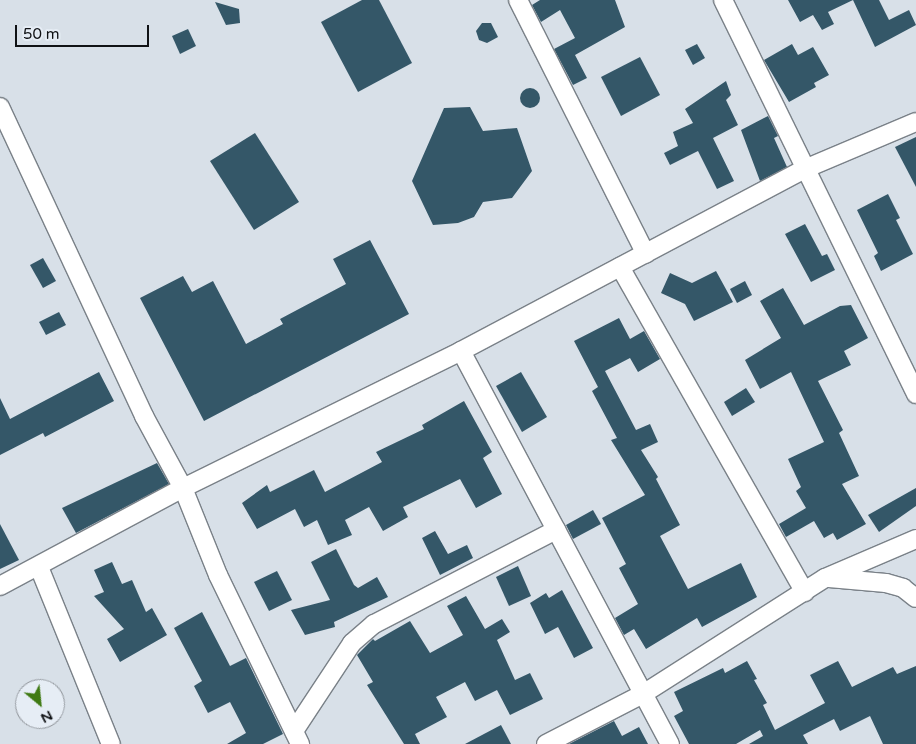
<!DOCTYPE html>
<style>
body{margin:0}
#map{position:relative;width:916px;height:744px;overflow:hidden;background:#d8e0e8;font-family:"Varela Round",sans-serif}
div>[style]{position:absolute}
.building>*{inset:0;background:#345768}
.round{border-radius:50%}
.roads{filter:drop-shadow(1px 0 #7a8188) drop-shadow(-1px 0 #7a8188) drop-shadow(0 1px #7a8188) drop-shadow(0 -1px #7a8188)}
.street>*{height:18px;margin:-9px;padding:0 9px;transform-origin:9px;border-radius:9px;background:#fff}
span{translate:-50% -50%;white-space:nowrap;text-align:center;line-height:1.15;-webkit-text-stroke:5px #e6edf5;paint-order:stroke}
.north{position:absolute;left:15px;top:679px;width:50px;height:50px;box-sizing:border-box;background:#e6edf5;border:1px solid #90959b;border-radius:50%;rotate:152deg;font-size:14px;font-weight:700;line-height:20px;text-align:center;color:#101215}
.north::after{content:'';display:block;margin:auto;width:18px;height:22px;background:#3f7a13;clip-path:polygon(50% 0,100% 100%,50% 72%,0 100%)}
.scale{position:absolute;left:15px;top:25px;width:134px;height:22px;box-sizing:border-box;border:2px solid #101215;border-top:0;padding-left:6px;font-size:15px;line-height:18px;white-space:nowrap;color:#101215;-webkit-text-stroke:4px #e6edf5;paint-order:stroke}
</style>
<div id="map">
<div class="building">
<div style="clip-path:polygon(362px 0,379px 0,412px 63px,358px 92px,321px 22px)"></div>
<div style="clip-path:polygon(540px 0,615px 0,625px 27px,575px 55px,587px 78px,573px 85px,554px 49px,575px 38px,560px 10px,541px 22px,532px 5px)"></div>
<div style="clip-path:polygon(788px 0,879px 0,889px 20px,909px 10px,916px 25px,875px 47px,853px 0,828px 12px,834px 24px,822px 30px,813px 15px,800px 22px)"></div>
<div style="clip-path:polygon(215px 2px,239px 9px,240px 23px,226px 25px)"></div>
<div style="clip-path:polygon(482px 23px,491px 23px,498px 37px,487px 43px,479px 40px,476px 31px)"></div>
<div style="clip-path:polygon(188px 29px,196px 46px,180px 54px,172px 36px)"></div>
<div style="clip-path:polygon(697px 44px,705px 58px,693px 65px,685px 50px)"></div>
<div style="clip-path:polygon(792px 44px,798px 55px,813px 47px,829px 75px,814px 83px,816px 87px,789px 102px,764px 60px)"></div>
<div style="clip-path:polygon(640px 57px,660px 95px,621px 116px,601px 77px)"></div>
<div style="clip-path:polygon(726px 81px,731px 95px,726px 100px,738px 125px,713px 138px,734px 181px,717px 189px,698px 151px,670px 165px,664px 153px,678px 146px,673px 132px,693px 123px,685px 109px)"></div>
<div class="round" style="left:520px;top:88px;width:20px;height:20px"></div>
<div style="clip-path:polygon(470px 107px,483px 131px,517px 128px,532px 171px,512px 198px,483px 202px,474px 217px,458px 223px,433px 225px,412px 181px,444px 108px)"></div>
<div style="clip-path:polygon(768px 116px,778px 136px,774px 138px,787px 167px,760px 181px,741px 130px)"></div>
<div style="clip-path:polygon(255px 133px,299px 202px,254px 230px,210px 161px)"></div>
<div style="clip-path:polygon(916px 137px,916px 187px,895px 147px)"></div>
<div style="clip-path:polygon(888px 194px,900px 218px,896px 220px,913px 254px,881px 271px,874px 256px,878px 253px,857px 210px)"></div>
<div style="clip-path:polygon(805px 224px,822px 256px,827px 254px,835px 270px,811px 282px,785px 234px)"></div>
<div style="clip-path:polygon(370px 240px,409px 314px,204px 421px,140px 298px,183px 276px,192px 292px,213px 281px,246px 344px,283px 324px,280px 319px,346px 284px,333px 259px)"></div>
<div style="clip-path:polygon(43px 258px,56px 281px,43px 288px,30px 265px)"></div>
<div style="clip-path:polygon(716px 271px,733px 302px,694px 321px,685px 304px,661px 293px,670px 273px,692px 283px)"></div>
<div style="clip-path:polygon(745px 281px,752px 295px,737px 303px,730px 289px)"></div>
<div style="clip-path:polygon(783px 288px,804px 325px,840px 306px,851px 305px,868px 338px,844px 351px,851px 365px,818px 381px,843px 430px,839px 433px,859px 476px,842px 484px,866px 524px,837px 540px,833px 533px,824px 538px,814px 521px,786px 537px,779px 524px,806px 508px,796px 491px,801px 487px,788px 459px,824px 442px,791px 372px,760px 389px,745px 360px,781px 338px,760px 301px)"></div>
<div style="clip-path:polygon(59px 312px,66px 325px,46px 335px,39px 322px)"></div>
<div style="clip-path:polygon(619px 318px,630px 339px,644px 331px,660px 359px,638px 372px,630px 358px,605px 371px,636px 430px,650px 424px,658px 442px,641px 450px,658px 477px,656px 479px,680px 525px,660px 536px,688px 589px,741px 563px,757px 597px,702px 627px,697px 618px,646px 649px,634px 629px,624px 635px,615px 618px,638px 604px,619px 568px,626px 564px,602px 518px,645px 495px,611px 440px,617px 438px,592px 391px,598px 387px,574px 341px)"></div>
<div style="clip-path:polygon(99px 372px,114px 401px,45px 437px,43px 433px,0 455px,0 398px,10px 419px)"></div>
<div style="clip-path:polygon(521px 372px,547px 417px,522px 432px,496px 386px)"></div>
<div style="clip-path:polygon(746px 388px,755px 402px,732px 416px,724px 402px)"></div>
<div style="clip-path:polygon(464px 401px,492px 452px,483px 458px,502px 494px,476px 508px,460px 479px,403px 507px,408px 517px,383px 531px,369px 507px,345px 520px,352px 535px,328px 545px,317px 520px,304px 527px,295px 509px,257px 529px,242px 503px,267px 485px,270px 492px,314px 470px,325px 492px,382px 462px,376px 452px,424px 429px,422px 425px)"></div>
<div style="clip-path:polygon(157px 463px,169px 484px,76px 533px,62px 508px)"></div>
<div style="clip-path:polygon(916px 488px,916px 506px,879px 532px,868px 515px)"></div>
<div style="clip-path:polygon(593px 510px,601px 524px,573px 539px,566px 525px)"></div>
<div style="clip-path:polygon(0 524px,19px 560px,0 569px)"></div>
<div style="clip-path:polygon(435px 531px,448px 554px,467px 545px,473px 558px,440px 575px,422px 538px)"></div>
<div style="clip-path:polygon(336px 549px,354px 585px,358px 588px,377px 577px,388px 597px,334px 622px,335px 627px,305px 635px,291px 610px,330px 600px,311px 562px)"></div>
<div style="clip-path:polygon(112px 562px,122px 584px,132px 580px,146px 612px,152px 608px,167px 635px,120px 662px,107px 639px,124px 629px,94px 596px,104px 592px,94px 570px)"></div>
<div style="clip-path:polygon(518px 566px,531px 596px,509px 606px,496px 577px)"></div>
<div style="clip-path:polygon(277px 571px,292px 600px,269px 611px,254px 582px)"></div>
<div style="clip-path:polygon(562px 590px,593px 648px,574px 658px,558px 627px,545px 634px,530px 603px,546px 593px,549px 598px)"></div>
<div style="clip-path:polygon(466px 596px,485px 629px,502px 619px,510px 632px,497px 640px,515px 680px,530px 673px,543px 699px,510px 715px,497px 690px,475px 701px,465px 682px,436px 697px,447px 717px,415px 734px,420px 744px,404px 744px,367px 685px,373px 682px,357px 655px,373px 639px,375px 641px,410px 621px,430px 653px,463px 635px,447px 606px)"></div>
<div style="clip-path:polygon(202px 612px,230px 666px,246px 658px,283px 734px,263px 744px,227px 744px,246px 733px,230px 702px,208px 713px,194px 686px,202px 681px,174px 628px)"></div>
<div style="clip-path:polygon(747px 661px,757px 679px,754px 680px,767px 703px,763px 705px,775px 730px,825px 703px,810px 675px,838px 661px,852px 687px,893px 667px,897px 674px,916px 666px,916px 744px,883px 744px,870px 716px,840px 731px,834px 719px,803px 735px,808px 744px,749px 744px,763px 736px,760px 730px,736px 744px,689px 744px,674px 716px,683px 711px,674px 692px,723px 668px,725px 673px)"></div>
<div style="clip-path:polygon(614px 721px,622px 736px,639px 727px,648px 744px,569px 744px)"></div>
<div style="clip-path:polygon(501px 725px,511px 744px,465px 744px)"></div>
</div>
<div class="roads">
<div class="street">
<div style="left:518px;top:0;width:284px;rotate:63.3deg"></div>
<div style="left:723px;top:0;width:439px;rotate:63.9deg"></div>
<div style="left:0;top:107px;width:341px;rotate:65deg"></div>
<div style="left:144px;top:416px;width:82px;rotate:61.6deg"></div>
<div style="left:183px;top:488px;width:94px;rotate:68.1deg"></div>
<div style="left:218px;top:575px;width:188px;rotate:64.1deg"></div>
<div style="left:620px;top:267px;width:374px;rotate:60.4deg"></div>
<div style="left:461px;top:351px;width:445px;rotate:62deg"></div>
<div style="left:39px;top:567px;width:191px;rotate:67.9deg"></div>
<div style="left:829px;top:578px;width:57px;rotate:5deg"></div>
<div style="left:886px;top:583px;width:18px;rotate:16deg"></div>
<div style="left:903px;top:588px;width:16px;rotate:38deg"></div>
<div style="left:0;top:586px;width:208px;rotate:-28.2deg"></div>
<div style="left:183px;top:488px;width:310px;rotate:-26.2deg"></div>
<div style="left:461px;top:351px;width:391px;rotate:-27.9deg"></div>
<div style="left:807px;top:168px;width:118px;rotate:-22.9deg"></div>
<div style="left:294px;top:731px;width:105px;rotate:-56.6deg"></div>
<div style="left:352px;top:643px;width:29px;rotate:-41deg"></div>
<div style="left:374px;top:624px;width:205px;rotate:-27.3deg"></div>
<div style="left:546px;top:744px;width:109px;rotate:-27.3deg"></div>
<div style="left:643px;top:694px;width:216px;rotate:-32.5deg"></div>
<div style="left:825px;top:578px;width:99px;rotate:-23.2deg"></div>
</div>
</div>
<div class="north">N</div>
<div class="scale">50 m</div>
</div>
